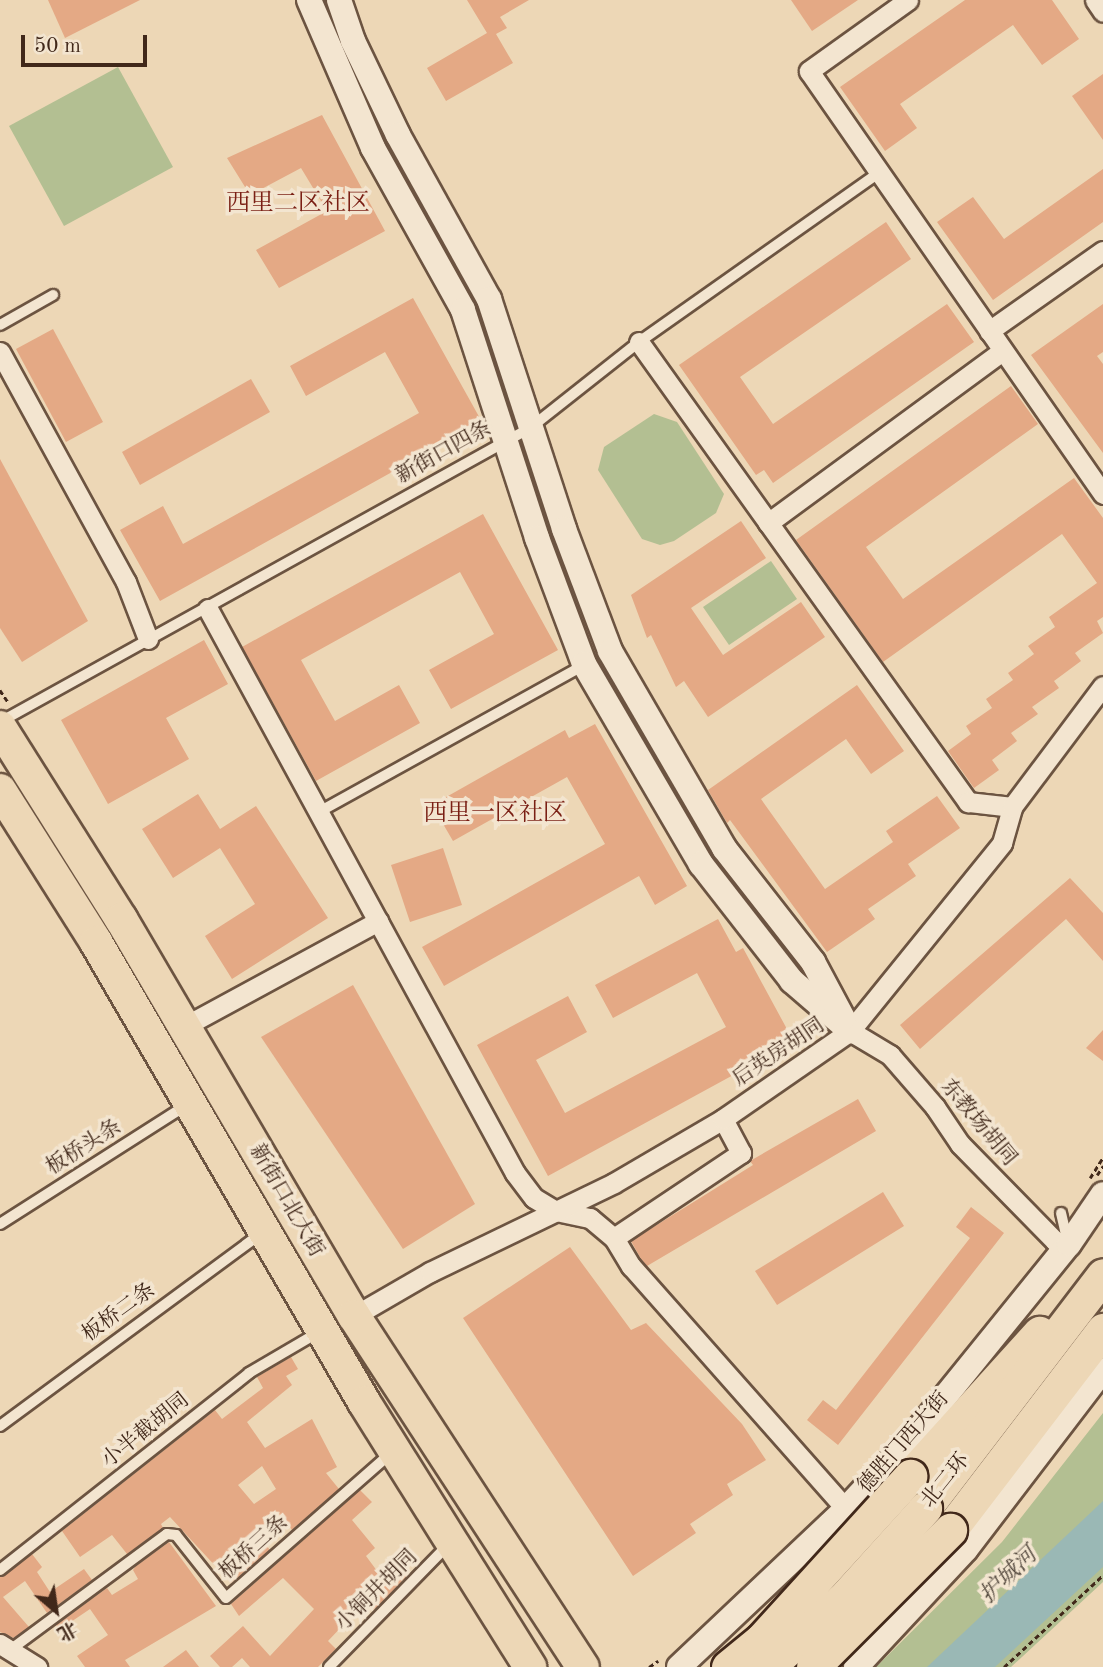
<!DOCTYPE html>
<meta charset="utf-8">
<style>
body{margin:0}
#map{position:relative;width:1103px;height:1667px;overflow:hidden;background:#edd7b6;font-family:"Old Standard TT","Noto Serif SC",serif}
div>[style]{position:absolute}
.green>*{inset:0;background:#b3bf92}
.water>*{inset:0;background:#9ab8b5}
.building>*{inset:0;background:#e4a985}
.path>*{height:2.5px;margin-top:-1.25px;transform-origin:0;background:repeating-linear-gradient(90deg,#41281a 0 5px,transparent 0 8.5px)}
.roads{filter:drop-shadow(2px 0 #6c5441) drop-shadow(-2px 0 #6c5441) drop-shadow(0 2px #6c5441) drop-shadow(0 -2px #6c5441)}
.service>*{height:10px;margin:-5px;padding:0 5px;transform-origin:5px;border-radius:5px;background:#f3e5d0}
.minor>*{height:19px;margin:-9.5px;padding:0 9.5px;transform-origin:9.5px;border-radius:9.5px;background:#f3e5d0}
.tertiary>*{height:24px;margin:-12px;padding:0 12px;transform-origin:12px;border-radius:12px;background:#f3e5d0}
.primary>*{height:32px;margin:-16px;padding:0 16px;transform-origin:16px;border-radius:16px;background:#edd7b6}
.trunk>*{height:33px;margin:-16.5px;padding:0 16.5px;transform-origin:16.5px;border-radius:16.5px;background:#edd7b6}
.bridges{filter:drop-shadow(2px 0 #41281a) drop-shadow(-2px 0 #41281a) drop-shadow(0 2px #41281a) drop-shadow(0 -2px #41281a)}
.trunk-bridge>*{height:33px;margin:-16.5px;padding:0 16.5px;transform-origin:16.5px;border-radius:16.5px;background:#edd7b6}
span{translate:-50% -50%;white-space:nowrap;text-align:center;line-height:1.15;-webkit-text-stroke:7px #f3e5d0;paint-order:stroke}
.street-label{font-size:21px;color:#41281a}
.water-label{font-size:23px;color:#574c41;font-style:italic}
.quarter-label{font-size:24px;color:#7a1f14}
.north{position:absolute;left:21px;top:1576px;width:70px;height:70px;-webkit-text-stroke:5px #f3e5d0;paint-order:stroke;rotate:151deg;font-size:19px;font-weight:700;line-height:28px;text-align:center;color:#41281a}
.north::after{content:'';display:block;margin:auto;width:24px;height:32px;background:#41281a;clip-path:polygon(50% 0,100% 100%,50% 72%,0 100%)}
.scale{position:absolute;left:21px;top:35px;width:126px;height:32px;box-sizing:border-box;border:4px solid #41281a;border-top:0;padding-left:9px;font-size:21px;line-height:24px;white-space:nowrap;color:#41281a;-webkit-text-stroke:5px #f3e5d0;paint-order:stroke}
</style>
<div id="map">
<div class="green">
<div style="clip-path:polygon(118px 67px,173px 167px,64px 226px,9px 126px)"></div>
<div style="clip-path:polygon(654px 414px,677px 422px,724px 494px,716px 513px,674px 541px,660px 545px,642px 539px,598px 470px,604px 447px)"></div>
<div style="clip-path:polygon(771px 561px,797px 599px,729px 645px,703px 607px)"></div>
<div style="clip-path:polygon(1103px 1413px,1103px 1582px,1011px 1667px,876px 1667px,1002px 1542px)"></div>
</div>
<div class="water">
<div style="clip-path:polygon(1103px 1501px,1103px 1567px,995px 1667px,927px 1667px)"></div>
</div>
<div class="building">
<div style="clip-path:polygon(48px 0,140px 0,65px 38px)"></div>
<div style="clip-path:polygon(467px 0,529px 0,500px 17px,507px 28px,496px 34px,513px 63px,446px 101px,427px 68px,487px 33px)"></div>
<div style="clip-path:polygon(791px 0,858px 0,812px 31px)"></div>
<div style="clip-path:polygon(965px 0,1052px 0,1079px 39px,1042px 65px,1013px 25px,900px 104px,917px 128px,885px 151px,840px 87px)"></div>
<div style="clip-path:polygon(1103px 74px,1103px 140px,1072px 96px)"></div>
<div style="clip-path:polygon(322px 115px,385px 231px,279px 288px,256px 250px,327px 211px,301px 168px,250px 195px,227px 158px)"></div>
<div style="clip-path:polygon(1103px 169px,1103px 222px,993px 300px,937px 222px,973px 197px,1004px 239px)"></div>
<div style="clip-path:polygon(886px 222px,911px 259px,740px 377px,773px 424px,947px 304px,974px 342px,773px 483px,764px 470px,756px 475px,679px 365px)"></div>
<div style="clip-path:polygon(413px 298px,482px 422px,160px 601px,120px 530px,163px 506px,183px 544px,419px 413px,385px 352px,306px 396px,290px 366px)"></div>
<div style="clip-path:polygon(1103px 304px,1103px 352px,1097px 356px,1103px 364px,1103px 453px,1031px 355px)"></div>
<div style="clip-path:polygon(53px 329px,103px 422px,66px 442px,16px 349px)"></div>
<div style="clip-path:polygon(251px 379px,270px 412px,140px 485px,122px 452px)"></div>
<div style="clip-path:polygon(1011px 386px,1038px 424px,866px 547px,903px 599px,1074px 478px,1103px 518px,1103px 617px,1097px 621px,1103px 633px,1075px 653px,1081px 661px,1054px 681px,1059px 688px,1032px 707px,1038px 714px,1011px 733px,1017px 741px,992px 760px,999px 770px,974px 788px,948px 751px,971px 734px,966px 726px,992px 708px,986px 699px,1013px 680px,1008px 673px,1034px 654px,1028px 646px,1055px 627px,1049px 617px,1097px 583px,1062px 534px,883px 662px,796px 540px)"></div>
<div style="clip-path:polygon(0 459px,88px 621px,22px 662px,0 628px)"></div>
<div style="clip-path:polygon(483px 514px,558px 650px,451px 709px,429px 670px,494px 634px,460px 572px,301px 660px,335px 721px,399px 685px,420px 723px,316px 781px,242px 647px)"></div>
<div style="clip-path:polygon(741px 521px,766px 558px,691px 608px,723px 655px,801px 602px,825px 637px,708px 717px,684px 681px,676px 687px,651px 635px,647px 638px,631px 595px)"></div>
<div style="clip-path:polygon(204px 640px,228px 684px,166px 718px,189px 759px,108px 804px,61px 720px)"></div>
<div style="clip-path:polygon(857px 685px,904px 751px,871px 774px,846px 739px,761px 799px,825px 889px,893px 842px,886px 831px,937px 796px,960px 828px,908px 864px,916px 876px,868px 909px,875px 919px,827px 952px,730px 820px,727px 823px,708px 790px)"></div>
<div style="clip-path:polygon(595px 724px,687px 886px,655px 905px,639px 876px,444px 986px,422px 947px,605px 844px,567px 777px,453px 841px,432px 805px,565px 730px,569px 738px)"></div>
<div style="clip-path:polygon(198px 794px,220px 829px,256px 806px,328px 918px,232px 979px,205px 936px,255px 904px,220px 848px,173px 878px,142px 829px)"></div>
<div style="clip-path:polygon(443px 848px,462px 905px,410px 922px,391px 865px)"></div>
<div style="clip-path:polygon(1070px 878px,1103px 913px,1103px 961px,1066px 919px,920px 1049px,900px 1025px)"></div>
<div style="clip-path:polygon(718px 919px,736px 952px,743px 948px,794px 1042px,548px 1176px,477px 1045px,568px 996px,587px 1032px,536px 1060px,565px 1113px,726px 1027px,697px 973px,613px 1018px,595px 985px)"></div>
<div style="clip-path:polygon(353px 985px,475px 1204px,403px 1249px,261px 1037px)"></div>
<div style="clip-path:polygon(1103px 1030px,1103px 1061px,1086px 1048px)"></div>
<div style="clip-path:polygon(858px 1099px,876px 1131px,647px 1266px,641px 1259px,631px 1241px,753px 1165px,750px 1161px)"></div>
<div style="clip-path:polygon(883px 1192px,904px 1226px,777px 1305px,755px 1271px)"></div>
<div style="clip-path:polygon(971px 1207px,1004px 1233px,838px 1445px,807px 1420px,823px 1400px,836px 1410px,970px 1238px,956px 1227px)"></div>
<div style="clip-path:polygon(570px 1247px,631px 1330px,646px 1323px,742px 1424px,766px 1460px,727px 1484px,733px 1495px,690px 1524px,696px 1533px,633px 1576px,463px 1318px)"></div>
<div style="clip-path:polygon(evenodd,291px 1357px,298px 1369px,286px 1376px,292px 1385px,247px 1422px,265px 1448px,312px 1419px,337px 1467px,326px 1473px,339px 1489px,292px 1530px,282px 1516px,257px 1534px,270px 1550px,231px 1583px,170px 1517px,161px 1524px,163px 1528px,127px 1554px,112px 1535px,80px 1557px,62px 1531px,215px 1410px,222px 1419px,263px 1388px,257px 1377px,291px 1357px,262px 1466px,276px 1489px,254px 1504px,238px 1485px,262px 1466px)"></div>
<div style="clip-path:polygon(360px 1490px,372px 1502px,352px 1520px,375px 1548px,366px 1556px,386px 1583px,400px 1570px,407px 1576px,374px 1610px,365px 1602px,328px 1641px,336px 1649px,318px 1667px,250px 1667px,242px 1658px,232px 1667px,220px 1667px,210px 1656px,243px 1626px,270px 1656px,314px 1609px,283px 1578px,239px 1616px,231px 1604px)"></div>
<div style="clip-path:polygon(169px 1542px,216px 1606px,125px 1660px,130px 1667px,85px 1667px,77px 1656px,108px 1635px,90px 1609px,59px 1630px,56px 1625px,107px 1588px,112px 1595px,138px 1579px,133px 1570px,136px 1566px)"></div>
<div style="clip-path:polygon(32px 1554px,42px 1567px,37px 1572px,50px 1592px,84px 1569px,92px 1580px,47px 1613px,25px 1581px,3px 1597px,29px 1627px,14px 1638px,0 1632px,0 1577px)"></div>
<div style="clip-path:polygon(186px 1650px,199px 1667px,163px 1667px)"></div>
</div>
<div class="path">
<div style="left:0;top:690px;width:14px;rotate:56deg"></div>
<div style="left:1097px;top:1175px;width:11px;rotate:-56deg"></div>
<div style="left:1090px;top:1178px;width:25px;rotate:-58deg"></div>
<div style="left:649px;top:1667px;width:11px;rotate:-34deg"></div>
<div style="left:1004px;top:1667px;width:135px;rotate:-42.9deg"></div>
</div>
<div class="roads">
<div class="service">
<div style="left:0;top:325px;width:61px;rotate:-29.5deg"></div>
<div style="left:0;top:722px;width:606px;rotate:-29.02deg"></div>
<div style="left:530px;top:428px;width:139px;rotate:-38.3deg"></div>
<div style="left:639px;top:342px;width:294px;rotate:-35.2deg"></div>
<div style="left:319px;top:812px;width:303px;rotate:-29deg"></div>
<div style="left:1061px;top:1213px;width:28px;rotate:77deg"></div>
<div style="left:0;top:1224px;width:219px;rotate:-32.5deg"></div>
<div style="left:0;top:1426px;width:325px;rotate:-36.4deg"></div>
<div style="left:0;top:1570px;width:318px;rotate:-38.3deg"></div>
<div style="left:249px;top:1373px;width:81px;rotate:-30.4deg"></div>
<div style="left:10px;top:1650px;width:195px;rotate:-36.5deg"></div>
<div style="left:167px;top:1534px;width:9px;rotate:6deg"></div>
<div style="left:176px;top:1535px;width:80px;rotate:51.6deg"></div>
<div style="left:226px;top:1598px;width:218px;rotate:-41.3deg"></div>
<div style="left:329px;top:1667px;width:170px;rotate:-45.7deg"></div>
</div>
<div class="minor">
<div style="left:908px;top:0;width:122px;rotate:144.4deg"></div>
<div style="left:809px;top:71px;width:515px;rotate:55.2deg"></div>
<div style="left:1095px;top:0;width:14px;rotate:56deg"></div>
<div style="left:989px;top:331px;width:139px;rotate:-35.1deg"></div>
<div style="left:639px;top:342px;width:566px;rotate:54.43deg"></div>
<div style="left:968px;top:802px;width:44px;rotate:6.5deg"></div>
<div style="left:0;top:352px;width:262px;rotate:61.3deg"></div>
<div style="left:126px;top:582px;width:61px;rotate:68.9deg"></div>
<div style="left:768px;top:523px;width:290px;rotate:-36.3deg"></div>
<div style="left:208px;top:609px;width:642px;rotate:61.44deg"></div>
<div style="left:515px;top:1173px;width:31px;rotate:53deg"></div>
<div style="left:534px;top:1198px;width:26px;rotate:31deg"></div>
<div style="left:556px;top:1211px;width:35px;rotate:12deg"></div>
<div style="left:590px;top:1218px;width:31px;rotate:40deg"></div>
<div style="left:614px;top:1238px;width:33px;rotate:59deg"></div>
<div style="left:631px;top:1266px;width:324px;rotate:48.5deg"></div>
<div style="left:185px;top:1026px;width:220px;rotate:-28.5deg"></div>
<div style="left:850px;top:1031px;width:47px;rotate:31deg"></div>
<div style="left:890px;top:1055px;width:69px;rotate:49.1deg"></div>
<div style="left:935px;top:1107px;width:45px;rotate:56deg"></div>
<div style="left:960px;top:1144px;width:136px;rotate:45.6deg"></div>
<div style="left:1055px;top:1241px;width:14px;rotate:12deg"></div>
<div style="left:614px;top:1238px;width:153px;rotate:-33.8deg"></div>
<div style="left:741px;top:1153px;width:38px;rotate:-118deg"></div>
<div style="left:354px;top:1316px;width:88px;rotate:-30.1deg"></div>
<div style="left:430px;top:1272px;width:204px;rotate:-25.8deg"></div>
<div style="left:614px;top:1183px;width:126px;rotate:-30.4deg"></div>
<div style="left:723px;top:1119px;width:155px;rotate:-34.7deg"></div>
<div style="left:850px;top:1031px;width:242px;rotate:-51deg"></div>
<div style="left:1002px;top:843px;width:37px;rotate:-74deg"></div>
<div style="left:1012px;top:807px;width:151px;rotate:-53.1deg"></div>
<div style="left:0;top:1644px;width:44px;rotate:31.9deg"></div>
</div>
<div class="tertiary">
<div style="left:309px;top:0;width:161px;rotate:66.6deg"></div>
<div style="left:373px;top:148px;width:185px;rotate:60.9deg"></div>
<div style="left:463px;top:310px;width:240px;rotate:72deg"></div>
<div style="left:537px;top:538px;width:134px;rotate:69.5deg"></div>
<div style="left:584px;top:664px;width:232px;rotate:59.7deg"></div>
<div style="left:701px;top:864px;width:148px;rotate:52.1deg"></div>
<div style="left:792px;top:981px;width:77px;rotate:40.8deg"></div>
<div style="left:339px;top:0;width:43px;rotate:71.1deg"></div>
<div style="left:353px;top:41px;width:104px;rotate:64.4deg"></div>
<div style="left:398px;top:135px;width:188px;rotate:61deg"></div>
<div style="left:489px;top:299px;width:242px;rotate:71.9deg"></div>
<div style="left:564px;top:529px;width:130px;rotate:69.3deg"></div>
<div style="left:610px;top:651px;width:228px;rotate:59.9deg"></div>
<div style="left:724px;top:848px;width:145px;rotate:52deg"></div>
<div style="left:813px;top:962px;width:64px;rotate:61.8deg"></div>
<div style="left:679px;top:1667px;width:230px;rotate:-43.4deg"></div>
<div style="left:846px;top:1509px;width:94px;rotate:-47.2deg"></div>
<div style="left:910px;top:1440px;width:252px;rotate:-51deg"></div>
<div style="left:1069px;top:1244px;width:60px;rotate:-55.8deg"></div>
<div style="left:856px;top:1667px;width:161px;rotate:-47deg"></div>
<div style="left:966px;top:1549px;width:225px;rotate:-52.6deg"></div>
</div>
<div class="primary">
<div style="left:0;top:727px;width:227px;rotate:57.8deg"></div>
<div style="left:121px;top:919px;width:460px;rotate:59.6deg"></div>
<div style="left:354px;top:1316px;width:419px;rotate:56.9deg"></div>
<div style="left:0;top:790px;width:180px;rotate:57.7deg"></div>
<div style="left:96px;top:942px;width:532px;rotate:59.77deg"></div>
<div style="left:364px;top:1402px;width:313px;rotate:57.9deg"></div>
</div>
<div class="trunk">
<div style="left:910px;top:1476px;width:193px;rotate:-47.9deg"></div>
<div style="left:925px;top:1508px;width:293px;rotate:-52.6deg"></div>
<div style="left:950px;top:1530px;width:252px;rotate:-52.6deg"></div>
</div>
</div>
<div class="bridges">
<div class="trunk-bridge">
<div style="left:728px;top:1667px;width:43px;rotate:-39.3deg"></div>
<div style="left:761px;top:1640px;width:222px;rotate:-47.7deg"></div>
<div style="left:768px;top:1667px;width:100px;rotate:-42.2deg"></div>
<div style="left:842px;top:1600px;width:124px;rotate:-47.9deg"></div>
<div style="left:813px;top:1667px;width:194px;rotate:-45deg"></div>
</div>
</div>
<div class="street-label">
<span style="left:444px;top:453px;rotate:-29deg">新街口四条</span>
<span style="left:779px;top:1053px;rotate:-34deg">后英房胡同</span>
<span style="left:978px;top:1123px;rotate:50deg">东教场胡同</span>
<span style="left:84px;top:1148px;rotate:-32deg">板桥头条</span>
<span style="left:286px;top:1201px;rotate:60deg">新街口北大街</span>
<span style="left:119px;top:1313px;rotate:-36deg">板桥二条</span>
<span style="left:146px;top:1431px;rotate:-39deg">小半截胡同</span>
<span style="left:904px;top:1443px;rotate:-49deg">德胜门西大街</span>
<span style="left:946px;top:1481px;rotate:-51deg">北二环</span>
<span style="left:254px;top:1548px;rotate:-42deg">板桥三条</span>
<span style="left:377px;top:1591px;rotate:-45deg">小铜井胡同</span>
</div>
<div class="water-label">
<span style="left:1009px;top:1576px;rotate:-44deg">护城河</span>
</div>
<div class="quarter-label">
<span style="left:298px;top:205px">西里二区社区</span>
<span style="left:495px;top:815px">西里一区社区</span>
</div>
<div class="north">北</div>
<div class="scale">50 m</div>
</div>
